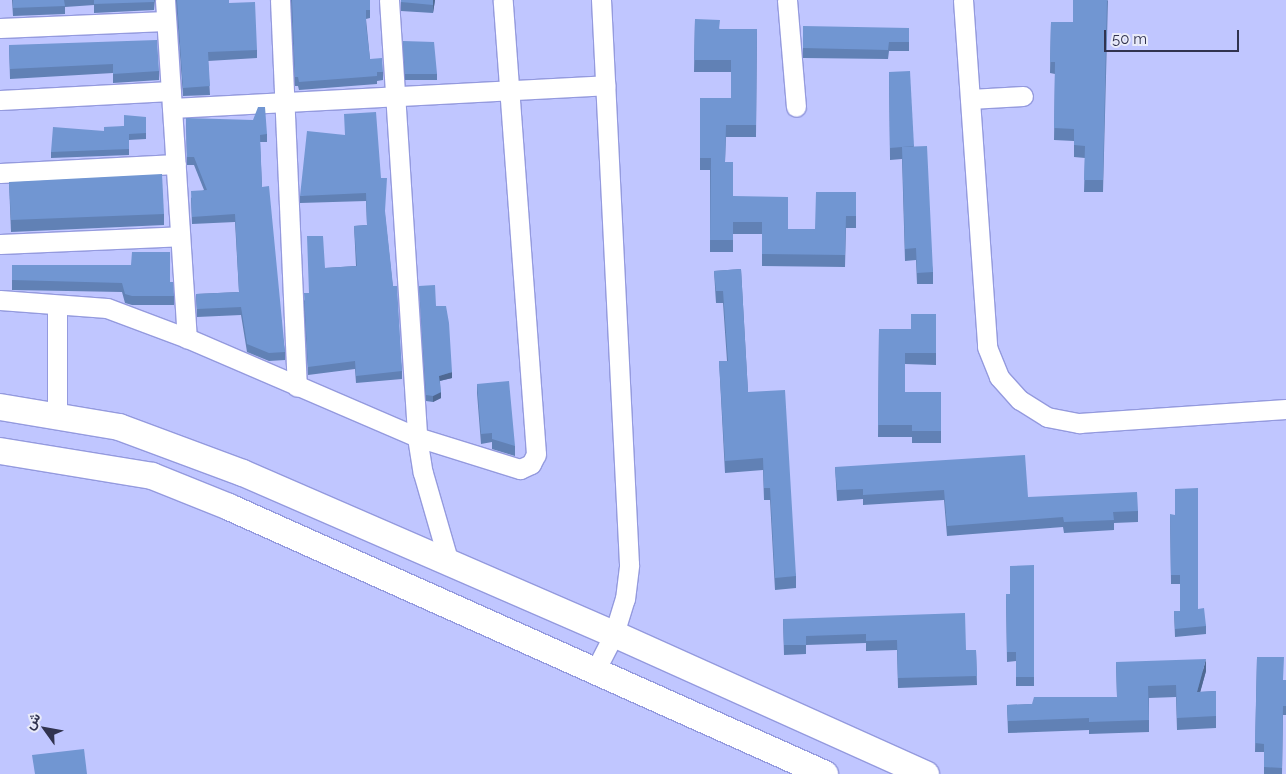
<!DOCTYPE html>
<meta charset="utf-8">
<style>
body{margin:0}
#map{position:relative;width:1286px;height:774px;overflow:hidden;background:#c0c6ff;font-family:Raleway,Vazirmatn,sans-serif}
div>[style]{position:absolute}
.roads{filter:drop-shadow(1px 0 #949ade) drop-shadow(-1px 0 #949ade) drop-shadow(0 1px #949ade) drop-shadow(0 -1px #949ade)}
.street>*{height:19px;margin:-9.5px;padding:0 9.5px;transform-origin:9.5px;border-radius:9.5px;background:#fff}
.secondary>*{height:26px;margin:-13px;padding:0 13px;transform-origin:13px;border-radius:13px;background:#fff}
.wall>*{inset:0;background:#6181b5}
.shaded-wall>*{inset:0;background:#4f6993}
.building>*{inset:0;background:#7196d2}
span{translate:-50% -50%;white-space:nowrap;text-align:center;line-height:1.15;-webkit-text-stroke:5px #e9ebf9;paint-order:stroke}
.north{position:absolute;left:20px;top:704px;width:50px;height:50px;-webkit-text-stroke:4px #e9ebf9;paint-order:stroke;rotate:302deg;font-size:14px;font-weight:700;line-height:20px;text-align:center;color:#31334f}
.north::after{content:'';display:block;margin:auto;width:18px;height:22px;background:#31334f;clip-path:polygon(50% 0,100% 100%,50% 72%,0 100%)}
.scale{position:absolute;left:1104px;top:30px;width:135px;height:22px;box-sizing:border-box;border:2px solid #31334f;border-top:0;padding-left:6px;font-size:15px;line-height:18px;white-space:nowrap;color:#31334f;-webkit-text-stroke:4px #e9ebf9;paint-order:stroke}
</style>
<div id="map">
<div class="roads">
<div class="street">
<div style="left:165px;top:0;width:339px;rotate:86.3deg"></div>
<div style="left:280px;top:0;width:387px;rotate:87.5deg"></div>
<div style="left:389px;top:0;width:438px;rotate:86.3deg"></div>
<div style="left:417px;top:437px;width:36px;rotate:81deg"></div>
<div style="left:423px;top:473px;width:94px;rotate:73.9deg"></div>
<div style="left:787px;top:0;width:107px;rotate:85.2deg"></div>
<div style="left:963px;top:0;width:348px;rotate:86deg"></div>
<div style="left:987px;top:347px;width:32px;rotate:68deg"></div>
<div style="left:999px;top:377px;width:31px;rotate:48deg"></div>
<div style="left:1020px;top:400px;width:32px;rotate:32deg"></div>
<div style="left:1047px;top:417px;width:33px;rotate:11deg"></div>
<div style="left:1079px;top:423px;width:207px;rotate:-3.9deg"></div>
<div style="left:0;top:28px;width:166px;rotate:-2.4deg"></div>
<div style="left:970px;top:99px;width:53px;rotate:-3.2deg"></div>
<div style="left:0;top:100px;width:171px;rotate:-3deg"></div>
<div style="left:172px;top:108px;width:434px;rotate:-3deg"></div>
<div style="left:0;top:173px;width:176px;rotate:-2.9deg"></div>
<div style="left:0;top:244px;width:180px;rotate:-2.5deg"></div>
<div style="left:0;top:300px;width:107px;rotate:4.3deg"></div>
<div style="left:107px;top:308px;width:85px;rotate:20.6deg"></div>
<div style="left:187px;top:338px;width:250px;rotate:23.3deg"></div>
<div style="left:417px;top:437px;width:108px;rotate:17.3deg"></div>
<div style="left:520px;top:469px;width:12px;rotate:-24deg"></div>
<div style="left:531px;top:464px;width:11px;rotate:-63deg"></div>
<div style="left:536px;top:454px;width:455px;rotate:-94.2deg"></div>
<div style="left:57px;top:415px;width:110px;rotate:-90deg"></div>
<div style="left:595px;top:671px;width:42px;rotate:-62.8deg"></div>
<div style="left:614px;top:634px;width:37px;rotate:-73deg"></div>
<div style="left:625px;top:599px;width:35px;rotate:-83deg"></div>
<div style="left:629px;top:564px;width:565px;rotate:-92.84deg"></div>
</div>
<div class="secondary">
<div style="left:0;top:407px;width:121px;rotate:9.5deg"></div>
<div style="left:119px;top:427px;width:132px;rotate:20.4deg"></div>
<div style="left:243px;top:473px;width:404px;rotate:23.5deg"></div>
<div style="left:614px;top:634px;width:342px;rotate:24.2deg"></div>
<div style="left:0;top:451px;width:154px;rotate:9.3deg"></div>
<div style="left:152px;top:476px;width:83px;rotate:21.9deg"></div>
<div style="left:229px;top:507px;width:653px;rotate:24.13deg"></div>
</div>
</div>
<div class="wall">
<div style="clip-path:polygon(12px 0,155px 0,154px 10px,94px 13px,94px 5px,65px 7px,65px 14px,13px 16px)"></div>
<div style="clip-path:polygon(176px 0,229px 0,229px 3px,257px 50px,257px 58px,208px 61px,210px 95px,183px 96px)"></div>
<div style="clip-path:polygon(291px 0,370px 0,370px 18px,366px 19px,370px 59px,383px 72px,383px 80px,377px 81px,377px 84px,299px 90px,298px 86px,295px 86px)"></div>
<div style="clip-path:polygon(401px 0,435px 0,433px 13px,401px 11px)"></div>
<div style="clip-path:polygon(1108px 0,1103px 192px,1084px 192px,1085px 158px,1074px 157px,1074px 141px,1054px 140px,1055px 74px,1050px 73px,1051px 22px,1073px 22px)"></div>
<div style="clip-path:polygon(695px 19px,720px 29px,757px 29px,756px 137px,726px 137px,725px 162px,733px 196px,788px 229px,815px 229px,856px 192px,856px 228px,846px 228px,845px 267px,762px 266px,762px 234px,733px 234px,733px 252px,710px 252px,710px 170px,700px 170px,700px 98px,731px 98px,731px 72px,694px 72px)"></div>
<div style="clip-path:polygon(909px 28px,909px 51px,889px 51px,888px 59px,803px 58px,803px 48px)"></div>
<div style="clip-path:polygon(403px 41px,437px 74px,437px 80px,405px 80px)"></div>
<div style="clip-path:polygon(9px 45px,159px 71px,159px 80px,113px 83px,113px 73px,10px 79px)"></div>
<div style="clip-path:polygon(889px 72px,914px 147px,933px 272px,933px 284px,917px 284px,916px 260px,905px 261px,902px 159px,890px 160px)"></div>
<div style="clip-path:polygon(146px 117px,146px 139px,129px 140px,129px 155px,51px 158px,51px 152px,104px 131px,124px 126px)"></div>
<div style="clip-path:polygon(186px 118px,267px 134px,267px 142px,260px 142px,262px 187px,285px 352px,285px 360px,269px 361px,247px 352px,241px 315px,197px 317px,196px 294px,239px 292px,235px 222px,192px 224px,191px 198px,204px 190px,194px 165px,187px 165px)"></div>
<div style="clip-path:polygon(381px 178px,402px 371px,402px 379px,356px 383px,355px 369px,308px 375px,304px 301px,325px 268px,356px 266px,354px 226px,367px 225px,366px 201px,300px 203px,300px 196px)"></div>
<div style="clip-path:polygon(9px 182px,164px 214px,164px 225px,11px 232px)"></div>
<div style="clip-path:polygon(12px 265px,131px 265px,170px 282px,174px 296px,174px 305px,132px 305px,125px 303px,122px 292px,12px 290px)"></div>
<div style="clip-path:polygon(741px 269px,748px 392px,796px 576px,796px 588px,775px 590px,770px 500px,764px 500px,763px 470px,725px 473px,719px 361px,727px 361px,723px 303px,716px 303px,714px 271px)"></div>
<div style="clip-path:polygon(419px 286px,436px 306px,452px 378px,440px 381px,441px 398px,433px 402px,426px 401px)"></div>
<div style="clip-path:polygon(936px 314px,936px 365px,905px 364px,905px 392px,941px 392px,941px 443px,912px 443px,912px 437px,878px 437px,879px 329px,911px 329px)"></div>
<div style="clip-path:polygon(477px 384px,515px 446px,515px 456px,492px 449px,492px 442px,481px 444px,477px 393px)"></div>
<div style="clip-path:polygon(835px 467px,1028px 497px,1138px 511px,1138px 522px,1114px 523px,1114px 530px,1064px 533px,1063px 527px,947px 536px,944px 500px,863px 505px,863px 499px,837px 501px)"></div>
<div style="clip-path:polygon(1170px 514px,1198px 609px,1206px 626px,1206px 634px,1175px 637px,1174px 611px,1180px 611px,1180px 584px,1171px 584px)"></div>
<div style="clip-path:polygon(1034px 565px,1034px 686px,1016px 686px,1016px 661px,1007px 662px,1006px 594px,1010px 594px)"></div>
<div style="clip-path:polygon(783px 619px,966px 650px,976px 650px,977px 685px,898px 688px,897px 650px,866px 651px,866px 643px,806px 645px,806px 654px,784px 655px)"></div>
<div style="clip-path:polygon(1257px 657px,1283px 680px,1286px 680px,1286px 715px,1283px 715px,1282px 774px,1264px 774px,1264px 752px,1255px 752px)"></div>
<div style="clip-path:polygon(1116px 662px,1206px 671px,1200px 692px,1216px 691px,1216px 728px,1177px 730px,1176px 697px,1149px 698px,1149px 732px,1089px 734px,1089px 730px,1008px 733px,1007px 705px,1032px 704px,1117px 697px)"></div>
</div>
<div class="shaded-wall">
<div style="clip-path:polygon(433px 0,435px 0,433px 13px)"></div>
<div style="clip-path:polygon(452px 372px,452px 378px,439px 381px,439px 376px)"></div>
<div style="clip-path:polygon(441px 392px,441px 398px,433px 402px,433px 396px)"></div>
<div style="clip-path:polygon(1206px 659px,1206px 671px,1197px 704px,1197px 692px)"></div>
</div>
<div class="building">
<div style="clip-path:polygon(13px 0,64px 0,65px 6px,13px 8px)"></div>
<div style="clip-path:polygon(94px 0,154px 0,154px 2px,94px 4px)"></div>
<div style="clip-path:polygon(177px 0,229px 0,229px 3px,255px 2px,257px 50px,208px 52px,210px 86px,183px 88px)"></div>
<div style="clip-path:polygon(292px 0,370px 0,370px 10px,366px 10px,366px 25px,370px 59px,382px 58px,383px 72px,377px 72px,377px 76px,299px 82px,298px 77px,295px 77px)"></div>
<div style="clip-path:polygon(401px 0,433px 0,433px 5px,401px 2px)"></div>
<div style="clip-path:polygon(1073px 0,1107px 0,1103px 180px,1084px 180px,1085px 146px,1074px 145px,1074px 129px,1054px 128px,1055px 62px,1050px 62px,1051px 22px,1073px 22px)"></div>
<div style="clip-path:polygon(695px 19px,720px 20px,719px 29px,757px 29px,756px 125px,726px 125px,725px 162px,733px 162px,733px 196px,788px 197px,788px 229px,815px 229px,816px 192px,856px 192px,856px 216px,846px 216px,845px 255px,762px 254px,762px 222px,733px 222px,733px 240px,710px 240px,711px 158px,700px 158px,700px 98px,731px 98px,731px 60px,694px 60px)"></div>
<div style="clip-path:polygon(803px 26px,909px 28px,909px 42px,889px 42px,888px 50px,803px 48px)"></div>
<div style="clip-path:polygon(157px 40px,159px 71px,113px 74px,113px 64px,10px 69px,9px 45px)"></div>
<div style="clip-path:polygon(403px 41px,434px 42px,437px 74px,405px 74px)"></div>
<div style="clip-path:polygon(910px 71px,914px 146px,890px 148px,889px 72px)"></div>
<div style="clip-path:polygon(258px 107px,265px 107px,267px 134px,260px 135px,262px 187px,269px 186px,285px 352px,269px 353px,247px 344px,241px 307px,197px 309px,196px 294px,239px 292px,235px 214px,192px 217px,191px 191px,207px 190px,194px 157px,187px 157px,186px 118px,253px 120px)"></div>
<div style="clip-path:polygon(376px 112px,381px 178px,387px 178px,385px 211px,393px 286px,397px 286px,402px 371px,356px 376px,355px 361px,308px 367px,304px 293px,309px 293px,307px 236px,323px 236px,325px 268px,357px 266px,354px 226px,367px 225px,366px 193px,300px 196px,307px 131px,345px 135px,344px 114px)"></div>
<div style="clip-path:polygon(124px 115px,146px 117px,146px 133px,129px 134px,129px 149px,51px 152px,53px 127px,104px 131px,104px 127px,124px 126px)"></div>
<div style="clip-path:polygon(927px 146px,933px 272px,917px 273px,916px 248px,905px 249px,902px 147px)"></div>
<div style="clip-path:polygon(162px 174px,164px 214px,11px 220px,9px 182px)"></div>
<div style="clip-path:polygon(132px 252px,170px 252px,170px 282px,173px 282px,174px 296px,132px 296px,125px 294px,122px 283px,12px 280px,12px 265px,131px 265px)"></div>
<div style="clip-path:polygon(741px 269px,748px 392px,785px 390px,796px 576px,775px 578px,770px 488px,764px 488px,763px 458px,725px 461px,719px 361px,728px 361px,723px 291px,716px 291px,714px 271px)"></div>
<div style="clip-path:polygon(435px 285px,436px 306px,446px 306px,449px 323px,452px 372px,439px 376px,441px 392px,433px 396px,426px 395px,419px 286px)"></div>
<div style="clip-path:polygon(911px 314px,936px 314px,936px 353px,905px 353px,905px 392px,941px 392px,941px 431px,912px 431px,912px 425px,878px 425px,879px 329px,911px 329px)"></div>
<div style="clip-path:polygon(509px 381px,515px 446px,492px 439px,492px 433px,481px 434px,477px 384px)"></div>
<div style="clip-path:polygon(1025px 455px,1028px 497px,1137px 492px,1138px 511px,1113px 512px,1114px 520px,1064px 522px,1063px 517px,947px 526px,944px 490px,863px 495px,863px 489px,837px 490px,835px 467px)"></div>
<div style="clip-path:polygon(1198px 488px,1198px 609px,1204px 608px,1206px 626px,1175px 629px,1174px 611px,1180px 611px,1180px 575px,1171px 575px,1170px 514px,1175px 515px,1175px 489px)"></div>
<div style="clip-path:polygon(1034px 565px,1034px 677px,1016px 677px,1016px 652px,1007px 652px,1006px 594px,1010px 594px,1010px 566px)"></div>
<div style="clip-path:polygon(965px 613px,966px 650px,976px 650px,977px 676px,898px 678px,897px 640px,866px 641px,866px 634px,806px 636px,806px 645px,784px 645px,783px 619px)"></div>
<div style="clip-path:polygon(1257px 657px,1284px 657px,1283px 680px,1286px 680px,1286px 706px,1283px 706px,1282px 768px,1264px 767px,1264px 744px,1255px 743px)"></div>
<div style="clip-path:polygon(1206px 659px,1197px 692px,1216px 691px,1216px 716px,1177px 718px,1176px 685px,1148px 686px,1149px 720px,1089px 722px,1089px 718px,1008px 721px,1007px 705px,1032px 704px,1034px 697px,1117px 697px,1116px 662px)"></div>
<div style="clip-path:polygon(84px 749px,87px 774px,35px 774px,32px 755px)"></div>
</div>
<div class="north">ش</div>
<div class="scale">50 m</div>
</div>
